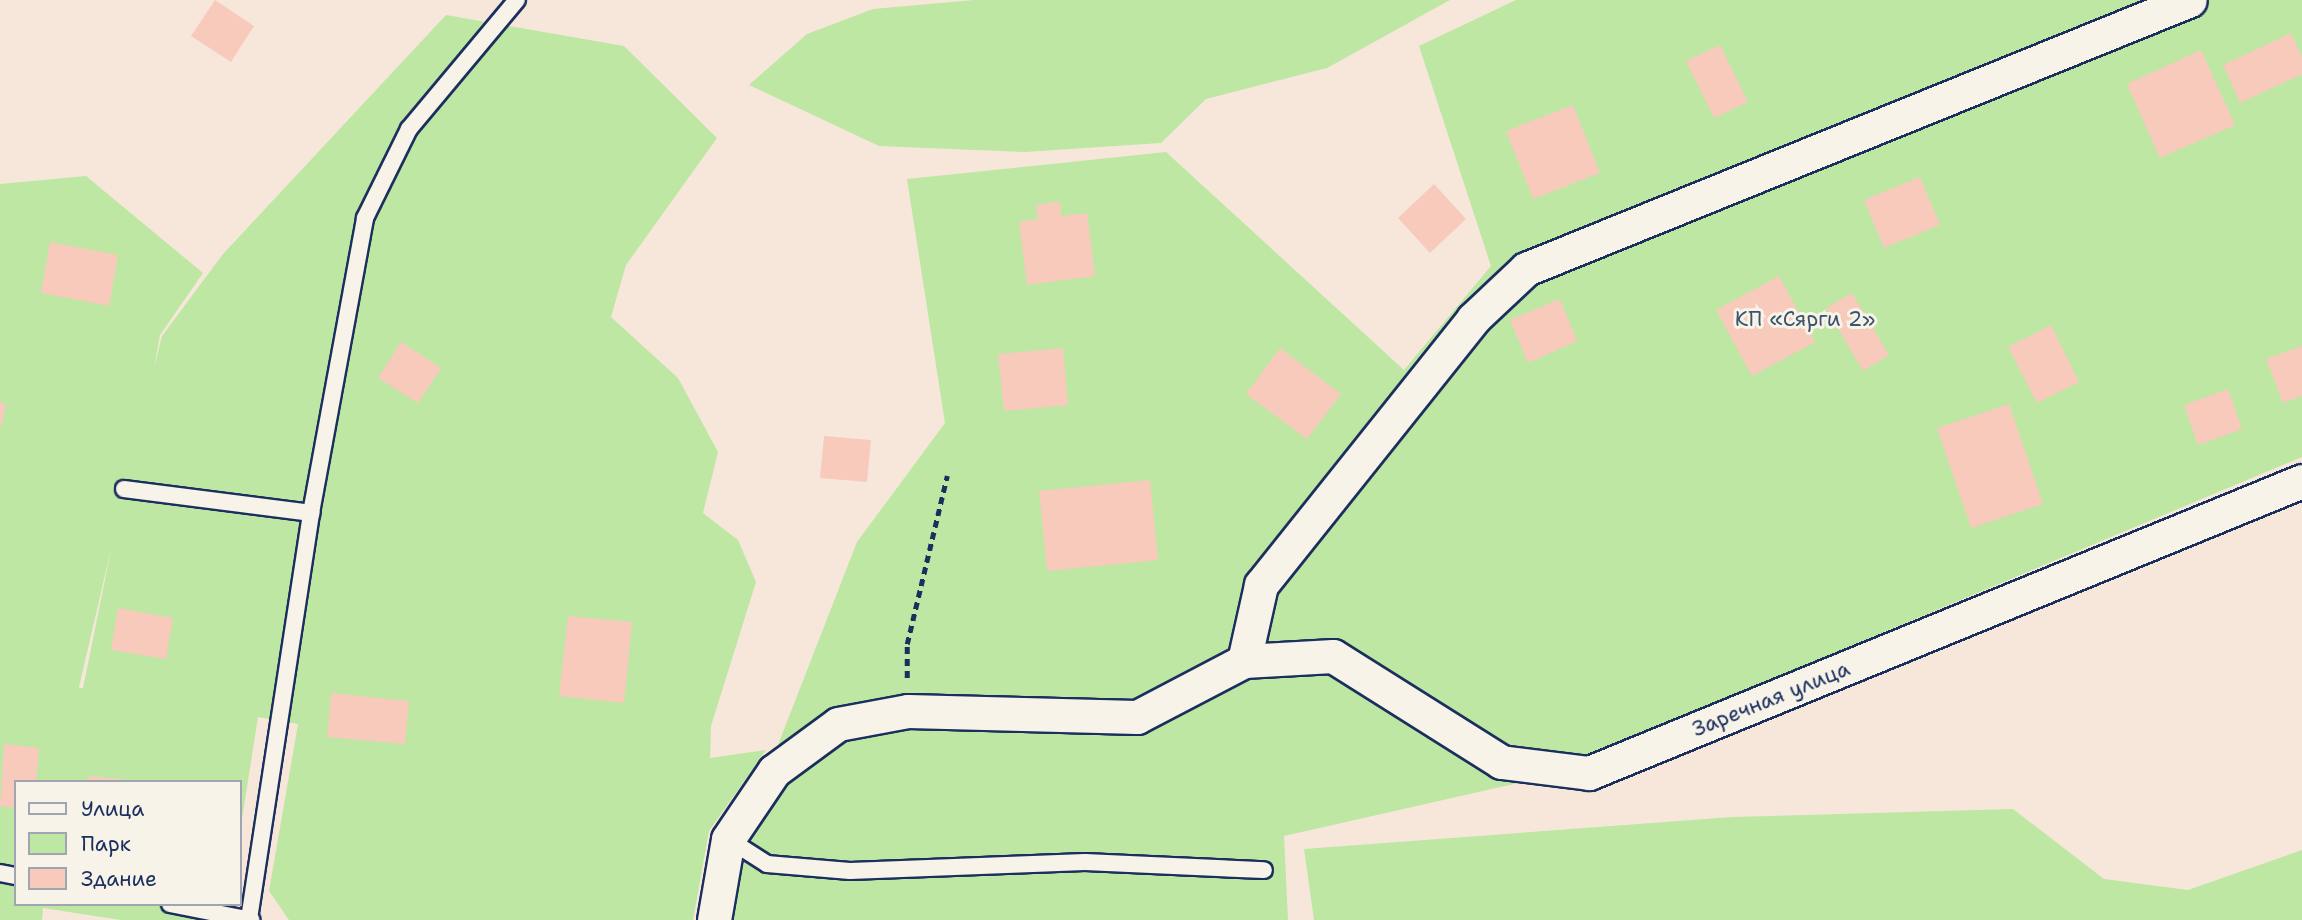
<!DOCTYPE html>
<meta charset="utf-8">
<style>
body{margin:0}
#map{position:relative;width:2302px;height:920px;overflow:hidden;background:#f7e7db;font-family:"Shantell Sans",sans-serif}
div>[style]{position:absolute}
.green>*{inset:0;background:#bde7a3}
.building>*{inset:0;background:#f8cabc}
.path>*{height:4.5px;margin-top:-2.25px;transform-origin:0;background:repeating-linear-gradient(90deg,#1b2f5e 0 7px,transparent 0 12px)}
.roads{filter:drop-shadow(2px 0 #1b2f5e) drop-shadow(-2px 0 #1b2f5e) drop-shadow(0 2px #1b2f5e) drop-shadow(0 -2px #1b2f5e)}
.service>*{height:16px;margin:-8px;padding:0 8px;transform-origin:8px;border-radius:8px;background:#f7f3e8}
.minor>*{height:33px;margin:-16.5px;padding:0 16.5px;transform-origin:16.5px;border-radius:16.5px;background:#f7f3e8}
span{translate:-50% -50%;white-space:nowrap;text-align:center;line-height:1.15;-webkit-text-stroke:6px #f7f3e8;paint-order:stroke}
.park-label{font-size:21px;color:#3b546c}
.street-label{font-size:21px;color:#1b2f5e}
.legend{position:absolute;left:14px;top:780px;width:228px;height:126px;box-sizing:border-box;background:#f7f3e8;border:2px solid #9fa5b1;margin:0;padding:9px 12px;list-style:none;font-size:21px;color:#1b2f5e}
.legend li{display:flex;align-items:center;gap:14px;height:35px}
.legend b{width:35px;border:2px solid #9fa5b1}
</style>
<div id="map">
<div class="green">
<div style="clip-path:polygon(974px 0,1450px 0,1327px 68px,1206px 99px,1161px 143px,1025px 152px,879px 146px,749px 85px,807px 34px,873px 9px)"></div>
<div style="clip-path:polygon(1516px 0,2302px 0,2302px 457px,1531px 780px,1284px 836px,1288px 920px,701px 920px,774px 755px,857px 542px,945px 423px,907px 179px,1166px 152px,1404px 370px,1491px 266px,1419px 46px)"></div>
<div style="clip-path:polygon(evenodd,446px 15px,624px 46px,717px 138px,626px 265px,611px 317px,678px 378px,718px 452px,703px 513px,738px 540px,756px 582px,711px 726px,710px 758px,766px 750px,709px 831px,693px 920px,289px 920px,269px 891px,298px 724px,258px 717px,240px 832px,240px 782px,16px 782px,16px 904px,229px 904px,226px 920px,121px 920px,43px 908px,42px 920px,0 920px,0 184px,86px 176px,203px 273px,160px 335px,154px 368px,162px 336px,223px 254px,446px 15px,112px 545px,83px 688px,79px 688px,79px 687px,112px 545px)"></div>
<div style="clip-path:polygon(2013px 809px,2104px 879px,2188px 890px,2302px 850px,2302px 920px,1314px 920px,1304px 849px,1732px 817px)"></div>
</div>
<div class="building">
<div style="clip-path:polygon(215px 0,254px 26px,231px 62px,191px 36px)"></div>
<div style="clip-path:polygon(2291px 33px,2302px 57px,2302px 74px,2240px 103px,2223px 65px)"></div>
<div style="clip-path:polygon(1720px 45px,1748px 102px,1714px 118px,1686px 61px)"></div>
<div style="clip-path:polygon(2201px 50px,2235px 125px,2160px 158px,2127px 84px)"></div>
<div style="clip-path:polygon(1573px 105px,1600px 173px,1533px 199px,1506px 131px)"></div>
<div style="clip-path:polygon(1920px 177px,1940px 225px,1884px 248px,1864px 200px)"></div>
<div style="clip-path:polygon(1434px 184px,1466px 219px,1430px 253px,1398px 218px)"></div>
<div style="clip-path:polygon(1060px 201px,1061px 216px,1087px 213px,1095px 276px,1027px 285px,1019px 222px,1038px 219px,1036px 205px)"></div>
<div style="clip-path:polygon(50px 242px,118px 255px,109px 306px,41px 293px)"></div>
<div style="clip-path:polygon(1779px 276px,1815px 342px,1752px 376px,1716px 310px)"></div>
<div style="clip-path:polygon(1852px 293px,1889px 355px,1863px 371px,1826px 308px)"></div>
<div style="clip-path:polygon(1560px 299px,1577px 341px,1528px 363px,1510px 320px)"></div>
<div style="clip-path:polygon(2051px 325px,2079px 382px,2037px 403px,2008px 347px)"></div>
<div style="clip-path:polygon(401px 342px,441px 368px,418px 403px,378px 378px)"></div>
<div style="clip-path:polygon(2302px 346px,2302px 396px,2283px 403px,2266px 359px)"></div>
<div style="clip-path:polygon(1063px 348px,1068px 405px,1004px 411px,998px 354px)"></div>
<div style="clip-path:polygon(1280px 348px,1341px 394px,1307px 439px,1246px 394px)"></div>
<div style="clip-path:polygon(2228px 389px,2242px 429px,2198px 445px,2184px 405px)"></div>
<div style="clip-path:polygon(0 402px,6px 404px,1px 427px,0 427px)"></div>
<div style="clip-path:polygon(2009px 404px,2043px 504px,1971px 528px,1937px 428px)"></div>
<div style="clip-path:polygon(824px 436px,871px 440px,867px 482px,820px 478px)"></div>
<div style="clip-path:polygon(1150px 480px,1158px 560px,1047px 571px,1039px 491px)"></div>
<div style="clip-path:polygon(118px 608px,173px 618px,166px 659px,111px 650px)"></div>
<div style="clip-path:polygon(568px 616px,632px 622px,624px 703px,559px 696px)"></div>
<div style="clip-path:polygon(331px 693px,409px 701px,405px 744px,327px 737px)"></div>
<div style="clip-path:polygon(4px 744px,39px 748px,36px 782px,16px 782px,16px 808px,0 806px)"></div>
<div style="clip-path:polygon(89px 776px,131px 780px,131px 782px,88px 782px)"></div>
</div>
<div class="path">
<div style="left:907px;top:678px;width:34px;rotate:-90deg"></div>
<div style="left:907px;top:644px;width:173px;rotate:-76.6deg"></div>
</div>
<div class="roads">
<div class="service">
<div style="left:124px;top:489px;width:189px;rotate:7.3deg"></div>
<div style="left:728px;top:839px;width:46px;rotate:32.7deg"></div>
<div style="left:767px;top:864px;width:83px;rotate:4.8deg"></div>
<div style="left:850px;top:871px;width:235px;rotate:-2.2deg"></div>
<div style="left:1085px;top:862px;width:179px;rotate:2.6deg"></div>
<div style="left:0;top:873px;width:16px;rotate:11deg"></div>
<div style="left:170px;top:904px;width:83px;rotate:11.2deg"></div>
<div style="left:249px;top:919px;width:411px;rotate:-81.3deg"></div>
<div style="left:311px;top:513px;width:300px;rotate:-79.6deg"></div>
<div style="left:365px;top:218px;width:99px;rotate:-63.7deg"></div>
<div style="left:409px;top:129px;width:168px;rotate:-50.1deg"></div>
</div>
<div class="minor">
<div style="left:1244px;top:661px;width:78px;rotate:-77.4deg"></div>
<div style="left:1261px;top:585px;width:340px;rotate:-51.4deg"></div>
<div style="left:1473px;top:319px;width:73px;rotate:-43.3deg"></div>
<div style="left:1526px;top:269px;width:716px;rotate:-22.05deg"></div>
<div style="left:714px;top:920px;width:82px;rotate:-80.2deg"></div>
<div style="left:728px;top:839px;width:82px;rotate:-55.9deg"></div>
<div style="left:774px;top:771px;width:79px;rotate:-36.3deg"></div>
<div style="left:838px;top:724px;width:71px;rotate:-10.5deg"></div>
<div style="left:908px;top:711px;width:229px;rotate:1.5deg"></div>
<div style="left:1137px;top:717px;width:121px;rotate:-27.6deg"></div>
<div style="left:1244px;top:661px;width:89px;rotate:-3.2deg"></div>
<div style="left:1333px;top:656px;width:199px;rotate:32.2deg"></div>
<div style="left:1501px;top:762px;width:89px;rotate:7.1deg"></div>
<div style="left:1589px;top:773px;width:770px;rotate:-22.27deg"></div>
</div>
</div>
<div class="park-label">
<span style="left:1805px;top:319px">КП «Сярги 2»</span>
</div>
<div class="street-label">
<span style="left:1771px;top:699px;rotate:-22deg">Заречная улица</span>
</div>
<ul class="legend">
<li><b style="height:9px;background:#f7f3e8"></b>Улица</li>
<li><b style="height:19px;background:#bde7a3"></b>Парк</li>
<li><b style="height:19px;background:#f8cabc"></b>Здание</li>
</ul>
</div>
